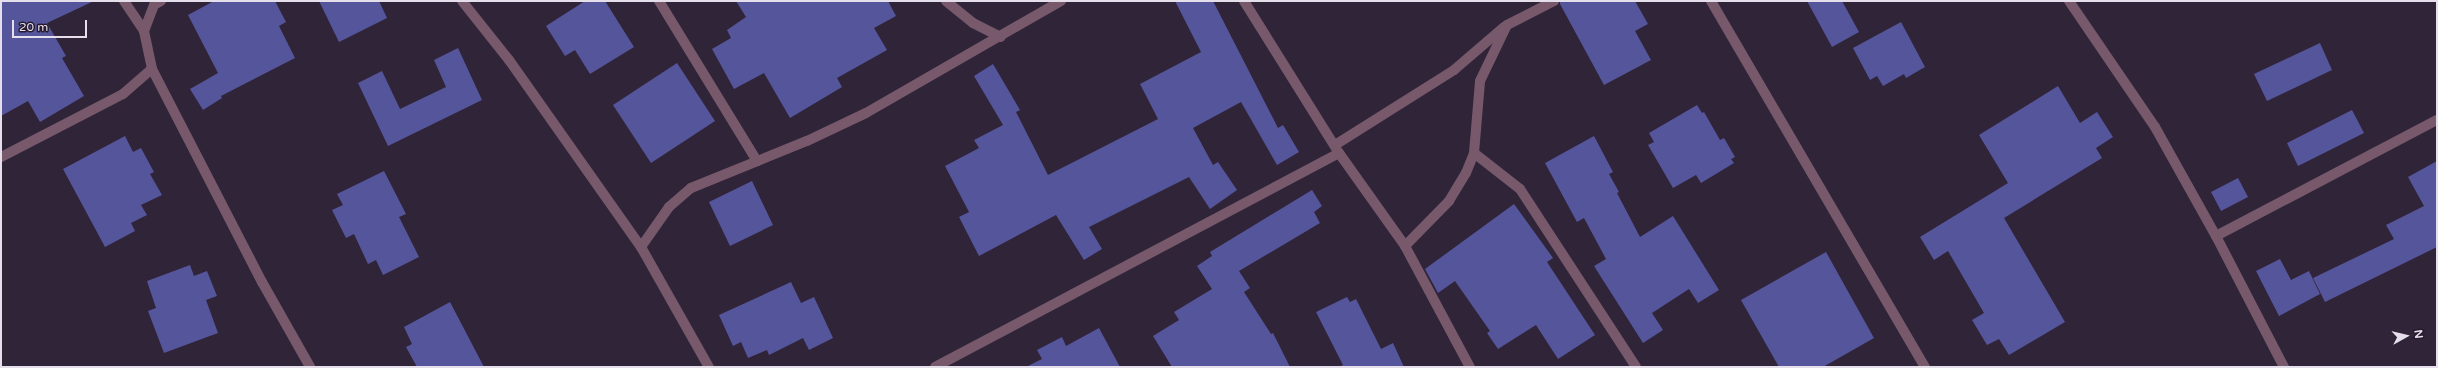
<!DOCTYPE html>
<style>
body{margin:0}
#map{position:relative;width:2438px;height:368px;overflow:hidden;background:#302438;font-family:"Varela Round",sans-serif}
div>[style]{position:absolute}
.building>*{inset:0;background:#55559c}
.minor>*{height:10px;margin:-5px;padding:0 5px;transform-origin:5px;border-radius:5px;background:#78596c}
span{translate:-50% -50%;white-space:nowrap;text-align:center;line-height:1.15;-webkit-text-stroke:3px #261b2e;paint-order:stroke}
.frame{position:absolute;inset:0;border:2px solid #e5deeb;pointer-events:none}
.north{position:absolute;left:2386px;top:316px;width:40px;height:40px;-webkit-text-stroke:3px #261b2e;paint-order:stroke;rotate:82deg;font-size:11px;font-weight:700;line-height:16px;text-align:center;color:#e5deeb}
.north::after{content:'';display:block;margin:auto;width:14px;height:18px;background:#e5deeb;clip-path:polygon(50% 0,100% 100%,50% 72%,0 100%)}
.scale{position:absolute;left:12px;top:20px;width:75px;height:18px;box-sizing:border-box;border:2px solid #e5deeb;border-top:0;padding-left:5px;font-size:12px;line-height:14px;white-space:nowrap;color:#e5deeb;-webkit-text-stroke:3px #261b2e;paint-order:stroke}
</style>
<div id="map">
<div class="building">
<div style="clip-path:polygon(1px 1px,94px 1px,47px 23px,66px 56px,62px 58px,84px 96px,40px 122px,28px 101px,1px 116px)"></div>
<div style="clip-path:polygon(214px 1px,275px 1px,286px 22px,279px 26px,295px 58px,221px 96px,222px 98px,203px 110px,190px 89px,218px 73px,188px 15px)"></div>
<div style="clip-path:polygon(319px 1px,379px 1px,387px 18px,339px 42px)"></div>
<div style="clip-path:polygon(585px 1px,605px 1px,634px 47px,590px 74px,575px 50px,565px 56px,546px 26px)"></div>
<div style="clip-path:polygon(736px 1px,888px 1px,896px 16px,874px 28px,887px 50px,837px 78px,842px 87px,790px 118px,764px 73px,734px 89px,712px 49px,731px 38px,727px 30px,746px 17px)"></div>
<div style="clip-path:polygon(1175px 1px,1213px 1px,1278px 128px,1283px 125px,1299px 152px,1277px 165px,1241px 102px,1193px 128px,1213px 165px,1218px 162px,1237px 190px,1210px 209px,1189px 177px,1089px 227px,1102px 249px,1084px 260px,1056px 215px,979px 256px,959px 217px,969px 212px,945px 166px,979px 148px,974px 140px,1003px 125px,974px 76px,993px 64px,1020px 110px,1016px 112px,1048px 175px,1158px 119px,1140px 84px,1201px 52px)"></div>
<div style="clip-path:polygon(1560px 1px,1635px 1px,1648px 24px,1635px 31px,1651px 60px,1604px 85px,1560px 4px)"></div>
<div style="clip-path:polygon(1807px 1px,1842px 1px,1859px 32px,1832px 47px)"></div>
<div style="clip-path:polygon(1901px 22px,1925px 67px,1906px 78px,1904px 74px,1883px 86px,1877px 76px,1870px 80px,1853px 48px)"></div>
<div style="clip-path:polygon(2320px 43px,2332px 70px,2267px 101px,2254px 74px)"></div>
<div style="clip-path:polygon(458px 48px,482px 100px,388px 146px,358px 83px,382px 71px,400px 109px,446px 87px,434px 60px)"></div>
<div style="clip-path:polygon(677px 63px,715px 121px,651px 163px,613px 105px)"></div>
<div style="clip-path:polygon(2058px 86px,2080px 123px,2097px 112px,2113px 137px,2096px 148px,2102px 158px,2004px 218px,2065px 322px,2009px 355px,1999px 339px,1987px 345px,1972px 320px,1984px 313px,1948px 251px,1934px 260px,1920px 237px,2008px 183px,1979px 135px)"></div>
<div style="clip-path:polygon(1697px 105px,1702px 113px,1704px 112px,1720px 140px,1724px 138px,1735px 157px,1731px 159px,1734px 163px,1701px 183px,1696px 175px,1673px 188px,1648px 145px,1654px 142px,1649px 133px)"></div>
<div style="clip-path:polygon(2352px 110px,2364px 133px,2298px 166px,2287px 143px)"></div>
<div style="clip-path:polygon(125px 136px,133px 152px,141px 148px,154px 172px,150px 174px,162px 195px,141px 205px,147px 215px,131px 223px,135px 231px,105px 247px,63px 169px)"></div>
<div style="clip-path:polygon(1594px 136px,1613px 172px,1609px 174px,1619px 192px,1617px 193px,1640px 237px,1673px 216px,1719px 290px,1698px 303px,1689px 289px,1652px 313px,1663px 330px,1643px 343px,1594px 266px,1606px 259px,1584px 218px,1577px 222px,1545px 163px)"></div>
<div style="clip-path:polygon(2437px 161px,2437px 247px,2325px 302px,2313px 278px,2394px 239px,2386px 225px,2424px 206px,2408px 177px)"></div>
<div style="clip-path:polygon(384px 171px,406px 214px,399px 217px,419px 257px,383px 275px,376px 260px,368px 264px,354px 234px,346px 238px,332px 210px,343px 205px,337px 194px)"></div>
<div style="clip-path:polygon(2238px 178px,2248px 197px,2221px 211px,2211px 192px)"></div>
<div style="clip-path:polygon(752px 181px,773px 225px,730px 246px,709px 202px)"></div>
<div style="clip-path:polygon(1312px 190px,1322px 206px,1314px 212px,1320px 223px,1239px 271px,1250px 288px,1244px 292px,1271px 334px,1273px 333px,1290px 367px,1172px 367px,1153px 336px,1179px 320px,1174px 312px,1212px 289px,1197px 266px,1212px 256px,1210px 252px)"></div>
<div style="clip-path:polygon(1514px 204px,1553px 258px,1547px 262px,1595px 335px,1558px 359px,1536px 325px,1498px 349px,1487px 333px,1490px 331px,1455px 281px,1438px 293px,1425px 269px)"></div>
<div style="clip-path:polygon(1826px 252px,1874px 338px,1823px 367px,1779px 367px,1741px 300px)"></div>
<div style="clip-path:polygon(2280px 259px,2291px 280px,2309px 271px,2320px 294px,2279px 316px,2256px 271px)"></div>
<div style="clip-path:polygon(190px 265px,194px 276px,207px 271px,217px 296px,206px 300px,218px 333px,164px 353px,148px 311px,156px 308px,147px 281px)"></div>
<div style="clip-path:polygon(791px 282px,801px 303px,814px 297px,833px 338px,809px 350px,803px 338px,769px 355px,767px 350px,748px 358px,741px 342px,733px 346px,719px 315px)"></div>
<div style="clip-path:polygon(1347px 297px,1350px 302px,1356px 299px,1381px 349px,1393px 343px,1404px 367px,1339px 367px,1343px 365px,1316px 312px)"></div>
<div style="clip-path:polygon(450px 302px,484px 367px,417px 367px,406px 347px,412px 344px,404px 327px)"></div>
<div style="clip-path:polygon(1099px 328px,1120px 367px,1026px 367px,1042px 359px,1037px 350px,1062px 337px,1066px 346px)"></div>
</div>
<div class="minor">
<div style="left:124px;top:1px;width:36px;rotate:56deg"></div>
<div style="left:161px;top:1px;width:8px;rotate:150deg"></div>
<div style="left:154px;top:5px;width:28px;rotate:111deg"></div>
<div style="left:144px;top:31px;width:39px;rotate:78deg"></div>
<div style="left:152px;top:69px;width:240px;rotate:62.7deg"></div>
<div style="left:262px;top:282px;width:98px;rotate:60.5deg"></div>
<div style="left:462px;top:1px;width:75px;rotate:51.5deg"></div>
<div style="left:509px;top:60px;width:229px;rotate:54.8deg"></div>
<div style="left:641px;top:247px;width:138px;rotate:60.5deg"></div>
<div style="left:659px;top:1px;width:188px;rotate:58.5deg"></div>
<div style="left:946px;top:1px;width:35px;rotate:39deg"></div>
<div style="left:973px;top:23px;width:31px;rotate:27deg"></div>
<div style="left:1244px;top:1px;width:179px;rotate:58deg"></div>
<div style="left:1339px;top:153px;width:114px;rotate:54.6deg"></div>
<div style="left:1405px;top:246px;width:137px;rotate:61.8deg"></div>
<div style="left:1711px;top:1px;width:424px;rotate:59.7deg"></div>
<div style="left:2069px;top:1px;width:153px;rotate:55.7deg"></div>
<div style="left:2155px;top:127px;width:125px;rotate:60.8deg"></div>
<div style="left:2216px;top:236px;width:148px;rotate:62.6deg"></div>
<div style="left:1335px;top:145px;width:141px;rotate:-32.2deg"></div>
<div style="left:1454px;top:70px;width:66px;rotate:-40.7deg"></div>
<div style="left:1474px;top:153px;width:58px;rotate:38deg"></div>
<div style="left:1520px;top:189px;width:212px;rotate:56.9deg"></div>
<div style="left:1px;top:157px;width:137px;rotate:-27.3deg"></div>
<div style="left:123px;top:94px;width:38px;rotate:-41deg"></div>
<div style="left:2216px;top:236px;width:250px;rotate:-27.7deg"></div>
<div style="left:1405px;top:246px;width:63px;rotate:-45.6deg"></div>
<div style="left:1449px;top:201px;width:33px;rotate:-59deg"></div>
<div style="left:1466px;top:173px;width:22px;rotate:-68deg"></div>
<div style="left:1474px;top:153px;width:72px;rotate:-85.2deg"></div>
<div style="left:1480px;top:81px;width:62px;rotate:-64.3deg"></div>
<div style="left:1507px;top:25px;width:53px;rotate:-27.1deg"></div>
<div style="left:641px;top:247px;width:49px;rotate:-55deg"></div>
<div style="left:669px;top:207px;width:29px;rotate:-41deg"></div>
<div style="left:691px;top:188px;width:125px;rotate:-22.1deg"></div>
<div style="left:807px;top:141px;width:65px;rotate:-25.4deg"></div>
<div style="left:866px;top:113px;width:225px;rotate:-29.9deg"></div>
<div style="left:935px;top:367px;width:457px;rotate:-27.9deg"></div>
</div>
<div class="frame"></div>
<div class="north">N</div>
<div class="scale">20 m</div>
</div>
